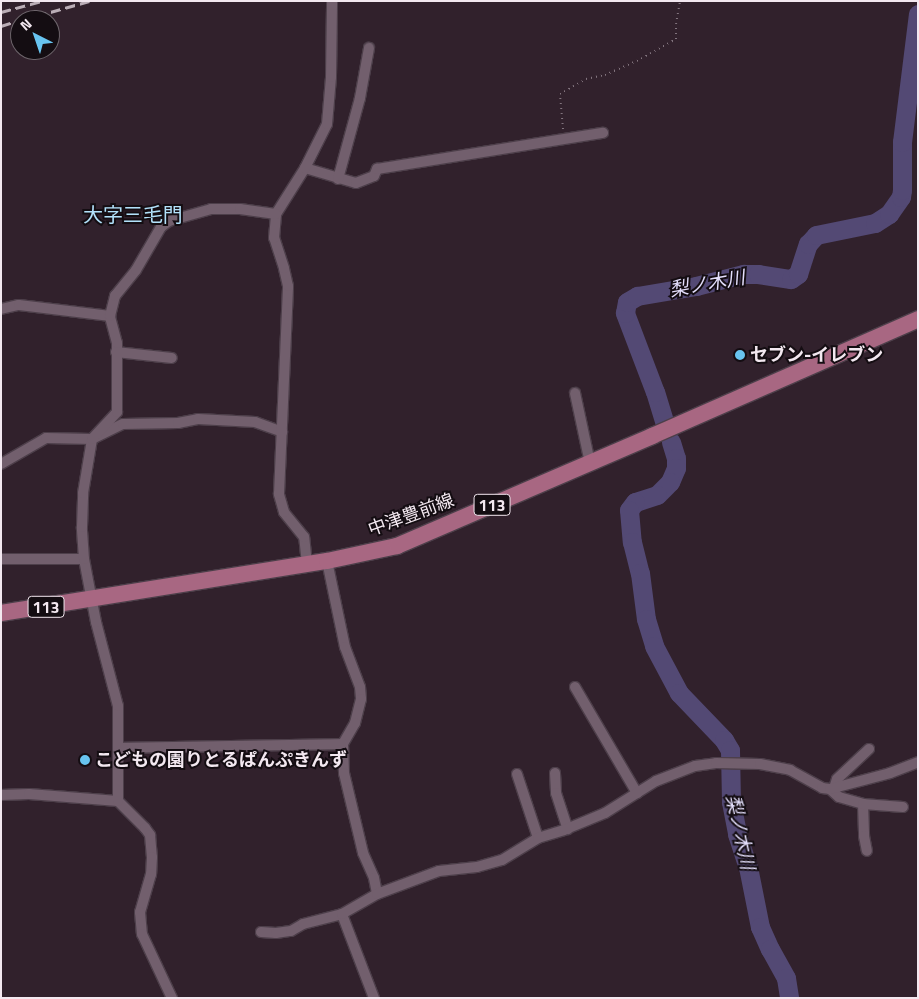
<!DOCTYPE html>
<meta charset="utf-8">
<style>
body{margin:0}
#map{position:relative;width:919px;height:999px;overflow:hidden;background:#31212c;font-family:"Titillium Web","Noto Sans JP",sans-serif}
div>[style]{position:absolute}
.river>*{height:19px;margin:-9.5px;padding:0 9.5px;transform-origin:9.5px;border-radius:9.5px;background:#534974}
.path>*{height:2px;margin-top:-1px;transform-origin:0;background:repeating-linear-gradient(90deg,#82747e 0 1px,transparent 0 5px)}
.roads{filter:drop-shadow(1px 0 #4d3f4a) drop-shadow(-1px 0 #4d3f4a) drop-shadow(0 1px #4d3f4a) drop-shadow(0 -1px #4d3f4a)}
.street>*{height:10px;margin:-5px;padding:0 5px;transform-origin:5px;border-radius:5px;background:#725f6d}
.primary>*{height:16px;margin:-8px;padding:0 8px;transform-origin:8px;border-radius:8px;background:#a86782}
.rail>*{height:3px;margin-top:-1.5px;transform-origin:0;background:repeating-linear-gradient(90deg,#bbaeb7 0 10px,transparent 0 15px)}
.dots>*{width:14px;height:14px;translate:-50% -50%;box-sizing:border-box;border:2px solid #140d12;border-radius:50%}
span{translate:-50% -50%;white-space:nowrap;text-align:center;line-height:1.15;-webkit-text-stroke:4px #140d12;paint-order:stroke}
.shield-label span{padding:1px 4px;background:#140d12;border:1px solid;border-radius:4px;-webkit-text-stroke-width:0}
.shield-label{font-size:16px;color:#f3e8f0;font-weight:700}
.poi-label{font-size:18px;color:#f3e8f0;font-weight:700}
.left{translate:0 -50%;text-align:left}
.street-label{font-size:18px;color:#f3e8f0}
.water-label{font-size:19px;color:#e4dffc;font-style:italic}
.quarter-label{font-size:20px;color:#b2e1fa}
.frame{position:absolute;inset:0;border:2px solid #f3e8f0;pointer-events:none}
.north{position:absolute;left:10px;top:10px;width:50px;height:50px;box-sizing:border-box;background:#140d12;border:1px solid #6d656b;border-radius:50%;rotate:319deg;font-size:14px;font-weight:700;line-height:20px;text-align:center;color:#f3e8f0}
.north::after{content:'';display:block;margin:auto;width:18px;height:22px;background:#68c4f0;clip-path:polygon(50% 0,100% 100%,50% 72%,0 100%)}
</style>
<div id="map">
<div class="river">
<div style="left:664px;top:421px;width:30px;rotate:-107deg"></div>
<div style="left:655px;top:392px;width:85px;rotate:-110.8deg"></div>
<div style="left:625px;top:313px;width:11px;rotate:-80deg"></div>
<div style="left:627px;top:302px;width:12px;rotate:-31deg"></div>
<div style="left:637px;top:296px;width:60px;rotate:-9.6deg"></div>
<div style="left:696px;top:286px;width:49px;rotate:-14.3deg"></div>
<div style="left:743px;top:274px;width:15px"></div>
<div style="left:758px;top:274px;width:33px;rotate:9deg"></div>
<div style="left:791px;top:279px;width:9px;rotate:-36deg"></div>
<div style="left:798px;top:274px;width:32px;rotate:-72deg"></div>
<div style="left:808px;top:244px;width:12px;rotate:-48deg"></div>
<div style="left:816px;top:235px;width:60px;rotate:-11.5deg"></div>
<div style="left:875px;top:223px;width:17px;rotate:-33deg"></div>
<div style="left:889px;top:214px;width:21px;rotate:-55deg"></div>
<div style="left:901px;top:197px;width:7px;rotate:-82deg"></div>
<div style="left:902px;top:190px;width:48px;rotate:-90deg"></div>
<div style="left:902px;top:142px;width:129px;rotate:-82.9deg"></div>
<div style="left:671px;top:442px;width:17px;rotate:73deg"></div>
<div style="left:676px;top:458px;width:10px;rotate:90deg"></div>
<div style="left:676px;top:468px;width:15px;rotate:113deg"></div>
<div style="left:670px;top:482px;width:18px;rotate:135deg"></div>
<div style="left:657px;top:495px;width:23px;rotate:162deg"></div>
<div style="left:635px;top:502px;width:10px;rotate:127deg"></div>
<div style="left:629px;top:510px;width:32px;rotate:85deg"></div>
<div style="left:632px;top:542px;width:32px;rotate:76deg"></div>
<div style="left:640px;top:573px;width:46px;rotate:82.6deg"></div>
<div style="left:646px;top:619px;width:28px;rotate:73deg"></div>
<div style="left:654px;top:646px;width:53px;rotate:62deg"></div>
<div style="left:679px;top:693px;width:65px;rotate:46.2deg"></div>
<div style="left:724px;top:740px;width:12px;rotate:59deg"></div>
<div style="left:730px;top:750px;width:52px;rotate:88.9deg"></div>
<div style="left:731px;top:802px;width:33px;rotate:79deg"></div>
<div style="left:737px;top:834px;width:35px;rotate:72deg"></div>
<div style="left:748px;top:867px;width:61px;rotate:78.7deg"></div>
<div style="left:760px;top:927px;width:24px;rotate:66deg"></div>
<div style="left:770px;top:949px;width:33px;rotate:61deg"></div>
<div style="left:786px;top:978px;width:20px;rotate:81deg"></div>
</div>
<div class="path">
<div style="left:563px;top:129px;width:35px;rotate:-95deg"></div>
<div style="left:560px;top:94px;width:30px;rotate:-30deg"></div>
<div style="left:586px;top:79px;width:19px;rotate:-12deg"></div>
<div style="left:605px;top:75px;width:35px;rotate:-24deg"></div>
<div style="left:637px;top:61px;width:45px;rotate:-29.4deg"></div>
<div style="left:676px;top:39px;width:15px;rotate:-90deg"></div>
<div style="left:676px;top:24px;width:23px;rotate:-80deg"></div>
</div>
<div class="roads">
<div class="street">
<div style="left:305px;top:168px;width:53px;rotate:16.4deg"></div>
<div style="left:356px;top:183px;width:19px;rotate:-21deg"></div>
<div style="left:374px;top:176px;width:8px;rotate:-67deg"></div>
<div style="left:377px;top:169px;width:229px;rotate:-9.1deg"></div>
<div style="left:338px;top:179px;width:84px;rotate:-74.8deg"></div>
<div style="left:360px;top:98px;width:51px;rotate:-79.8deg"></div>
<div style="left:1px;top:309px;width:18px;rotate:-13deg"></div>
<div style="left:19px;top:305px;width:92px;rotate:6.9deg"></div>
<div style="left:116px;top:352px;width:56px;rotate:6.1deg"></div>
<div style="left:575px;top:393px;width:72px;rotate:77.9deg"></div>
<div style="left:1px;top:464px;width:52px;rotate:-30deg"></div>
<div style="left:46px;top:438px;width:46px;rotate:1.2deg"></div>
<div style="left:92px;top:439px;width:34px;rotate:-26deg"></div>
<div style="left:123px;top:424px;width:55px;rotate:-1deg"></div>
<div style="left:178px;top:423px;width:20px;rotate:-11deg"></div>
<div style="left:198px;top:419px;width:57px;rotate:3deg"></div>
<div style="left:255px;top:422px;width:29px;rotate:20deg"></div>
<div style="left:1px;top:559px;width:83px"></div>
<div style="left:327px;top:561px;width:88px;rotate:78.2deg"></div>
<div style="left:345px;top:647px;width:43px;rotate:69.4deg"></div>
<div style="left:360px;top:687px;width:12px;rotate:85deg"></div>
<div style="left:361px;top:699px;width:25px;rotate:104deg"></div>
<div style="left:355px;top:723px;width:24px;rotate:120deg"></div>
<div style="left:343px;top:744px;width:29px;rotate:88deg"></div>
<div style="left:344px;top:773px;width:82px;rotate:76.6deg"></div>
<div style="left:363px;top:853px;width:27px;rotate:66deg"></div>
<div style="left:374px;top:878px;width:16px;rotate:79deg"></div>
<div style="left:307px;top:564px;width:27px;rotate:-96deg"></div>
<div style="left:304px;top:537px;width:32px;rotate:-129deg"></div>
<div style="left:284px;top:512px;width:19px;rotate:-106deg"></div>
<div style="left:279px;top:494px;width:208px;rotate:-87.5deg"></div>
<div style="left:288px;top:286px;width:18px;rotate:-103deg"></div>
<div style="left:284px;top:268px;width:32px;rotate:-108deg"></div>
<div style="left:274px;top:238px;width:24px;rotate:-85deg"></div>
<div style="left:276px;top:214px;width:54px;rotate:-57.8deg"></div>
<div style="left:305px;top:168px;width:49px;rotate:-63.4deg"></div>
<div style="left:327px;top:124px;width:47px;rotate:-85.1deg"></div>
<div style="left:331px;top:77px;width:76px;rotate:-89.2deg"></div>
<div style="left:575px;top:687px;width:123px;rotate:59.7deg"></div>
<div style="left:119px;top:748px;width:224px;rotate:-1deg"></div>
<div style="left:555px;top:773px;width:20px;rotate:87deg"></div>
<div style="left:556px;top:793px;width:38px;rotate:72deg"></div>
<div style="left:517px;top:774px;width:67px;rotate:71.8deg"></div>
<div style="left:834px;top:788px;width:9px;rotate:-72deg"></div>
<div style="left:837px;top:779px;width:44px;rotate:-43.2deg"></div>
<div style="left:830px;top:789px;width:12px;rotate:42deg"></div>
<div style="left:839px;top:797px;width:25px;rotate:16deg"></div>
<div style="left:863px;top:804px;width:32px;rotate:88deg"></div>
<div style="left:864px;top:836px;width:15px;rotate:79deg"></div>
<div style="left:1px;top:795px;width:28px;rotate:-2deg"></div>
<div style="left:29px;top:794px;width:89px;rotate:4.5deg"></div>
<div style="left:118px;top:801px;width:38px;rotate:45deg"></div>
<div style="left:145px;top:828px;width:9px;rotate:54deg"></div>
<div style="left:150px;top:835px;width:22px;rotate:85deg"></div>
<div style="left:152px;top:857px;width:17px;rotate:93deg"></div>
<div style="left:151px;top:874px;width:40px;rotate:106deg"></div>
<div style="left:140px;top:912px;width:22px;rotate:85deg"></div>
<div style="left:142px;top:934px;width:71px;rotate:64.9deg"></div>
<div style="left:118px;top:801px;width:95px;rotate:-90deg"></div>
<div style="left:118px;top:706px;width:87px;rotate:-104.7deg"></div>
<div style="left:96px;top:622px;width:64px;rotate:-100.8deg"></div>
<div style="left:84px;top:559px;width:32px;rotate:-94deg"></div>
<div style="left:82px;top:527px;width:34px;rotate:-88deg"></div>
<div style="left:83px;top:493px;width:55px;rotate:-80.5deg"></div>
<div style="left:92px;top:439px;width:37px;rotate:-47deg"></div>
<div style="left:117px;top:412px;width:69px;rotate:-90deg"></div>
<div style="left:117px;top:343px;width:28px;rotate:-105deg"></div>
<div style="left:110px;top:316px;width:21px;rotate:-76deg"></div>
<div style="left:115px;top:296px;width:33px;rotate:-51deg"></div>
<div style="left:136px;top:270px;width:50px;rotate:-59.8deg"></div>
<div style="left:161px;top:227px;width:10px;rotate:-37deg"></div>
<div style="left:169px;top:221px;width:44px;rotate:-15.9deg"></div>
<div style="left:211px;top:209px;width:29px"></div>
<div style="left:240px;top:209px;width:36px;rotate:8deg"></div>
<div style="left:863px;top:804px;width:40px;rotate:4.3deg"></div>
<div style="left:261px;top:932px;width:15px;rotate:4deg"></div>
<div style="left:276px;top:933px;width:15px;rotate:-8deg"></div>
<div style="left:291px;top:931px;width:14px;rotate:-30deg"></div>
<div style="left:303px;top:924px;width:40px;rotate:-14.4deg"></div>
<div style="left:374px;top:998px;width:90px;rotate:-110.9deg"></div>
<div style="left:342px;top:914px;width:40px;rotate:-29.7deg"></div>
<div style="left:377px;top:894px;width:66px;rotate:-20.4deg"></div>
<div style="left:439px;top:871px;width:38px;rotate:-6deg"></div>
<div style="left:477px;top:867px;width:26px;rotate:-16deg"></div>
<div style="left:502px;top:860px;width:42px;rotate:-31.4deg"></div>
<div style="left:538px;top:838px;width:27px;rotate:-17deg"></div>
<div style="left:564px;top:830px;width:44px;rotate:-22.5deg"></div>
<div style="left:605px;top:813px;width:60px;rotate:-32.1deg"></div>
<div style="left:656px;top:781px;width:42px;rotate:-21deg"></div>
<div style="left:695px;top:766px;width:21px;rotate:-8deg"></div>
<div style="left:716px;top:763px;width:44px;rotate:1.3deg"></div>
<div style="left:760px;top:764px;width:31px;rotate:11deg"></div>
<div style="left:790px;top:770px;width:37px;rotate:29deg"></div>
<div style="left:822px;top:788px;width:8px;rotate:7deg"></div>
<div style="left:830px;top:789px;width:62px;rotate:-14.9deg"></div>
<div style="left:890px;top:773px;width:30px;rotate:-21deg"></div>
</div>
<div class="primary">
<div style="left:1px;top:613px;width:330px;rotate:-9.1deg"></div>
<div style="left:327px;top:561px;width:72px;rotate:-12.1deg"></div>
<div style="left:397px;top:546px;width:278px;rotate:-23.3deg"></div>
<div style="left:652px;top:436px;width:291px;rotate:-23.7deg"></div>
</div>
</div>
<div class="rail">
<div style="left:1px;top:12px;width:42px;rotate:-15deg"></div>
<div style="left:22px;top:20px;width:70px;rotate:-15.8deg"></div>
<div style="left:1px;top:26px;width:20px;rotate:-18deg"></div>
</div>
<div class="dots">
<div style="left:740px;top:355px;background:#68c4f0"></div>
<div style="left:85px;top:760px;background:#68c4f0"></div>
</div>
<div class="shield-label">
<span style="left:492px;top:505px">113</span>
<span style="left:46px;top:607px">113</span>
</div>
<div class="poi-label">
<span class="left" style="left:750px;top:355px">セブン-イレブン</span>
<span class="left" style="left:95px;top:760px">こどもの園りとるぱんぷきんず</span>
</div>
<div class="street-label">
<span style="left:411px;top:515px;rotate:-20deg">中津豊前線</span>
</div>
<div class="water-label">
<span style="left:707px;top:283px;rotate:-10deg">梨ノ木川</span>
<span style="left:741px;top:832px;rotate:78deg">梨ノ木川</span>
</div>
<div class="quarter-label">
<span style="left:133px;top:214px">大字三毛門</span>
</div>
<div class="frame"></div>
<div class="north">N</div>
</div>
